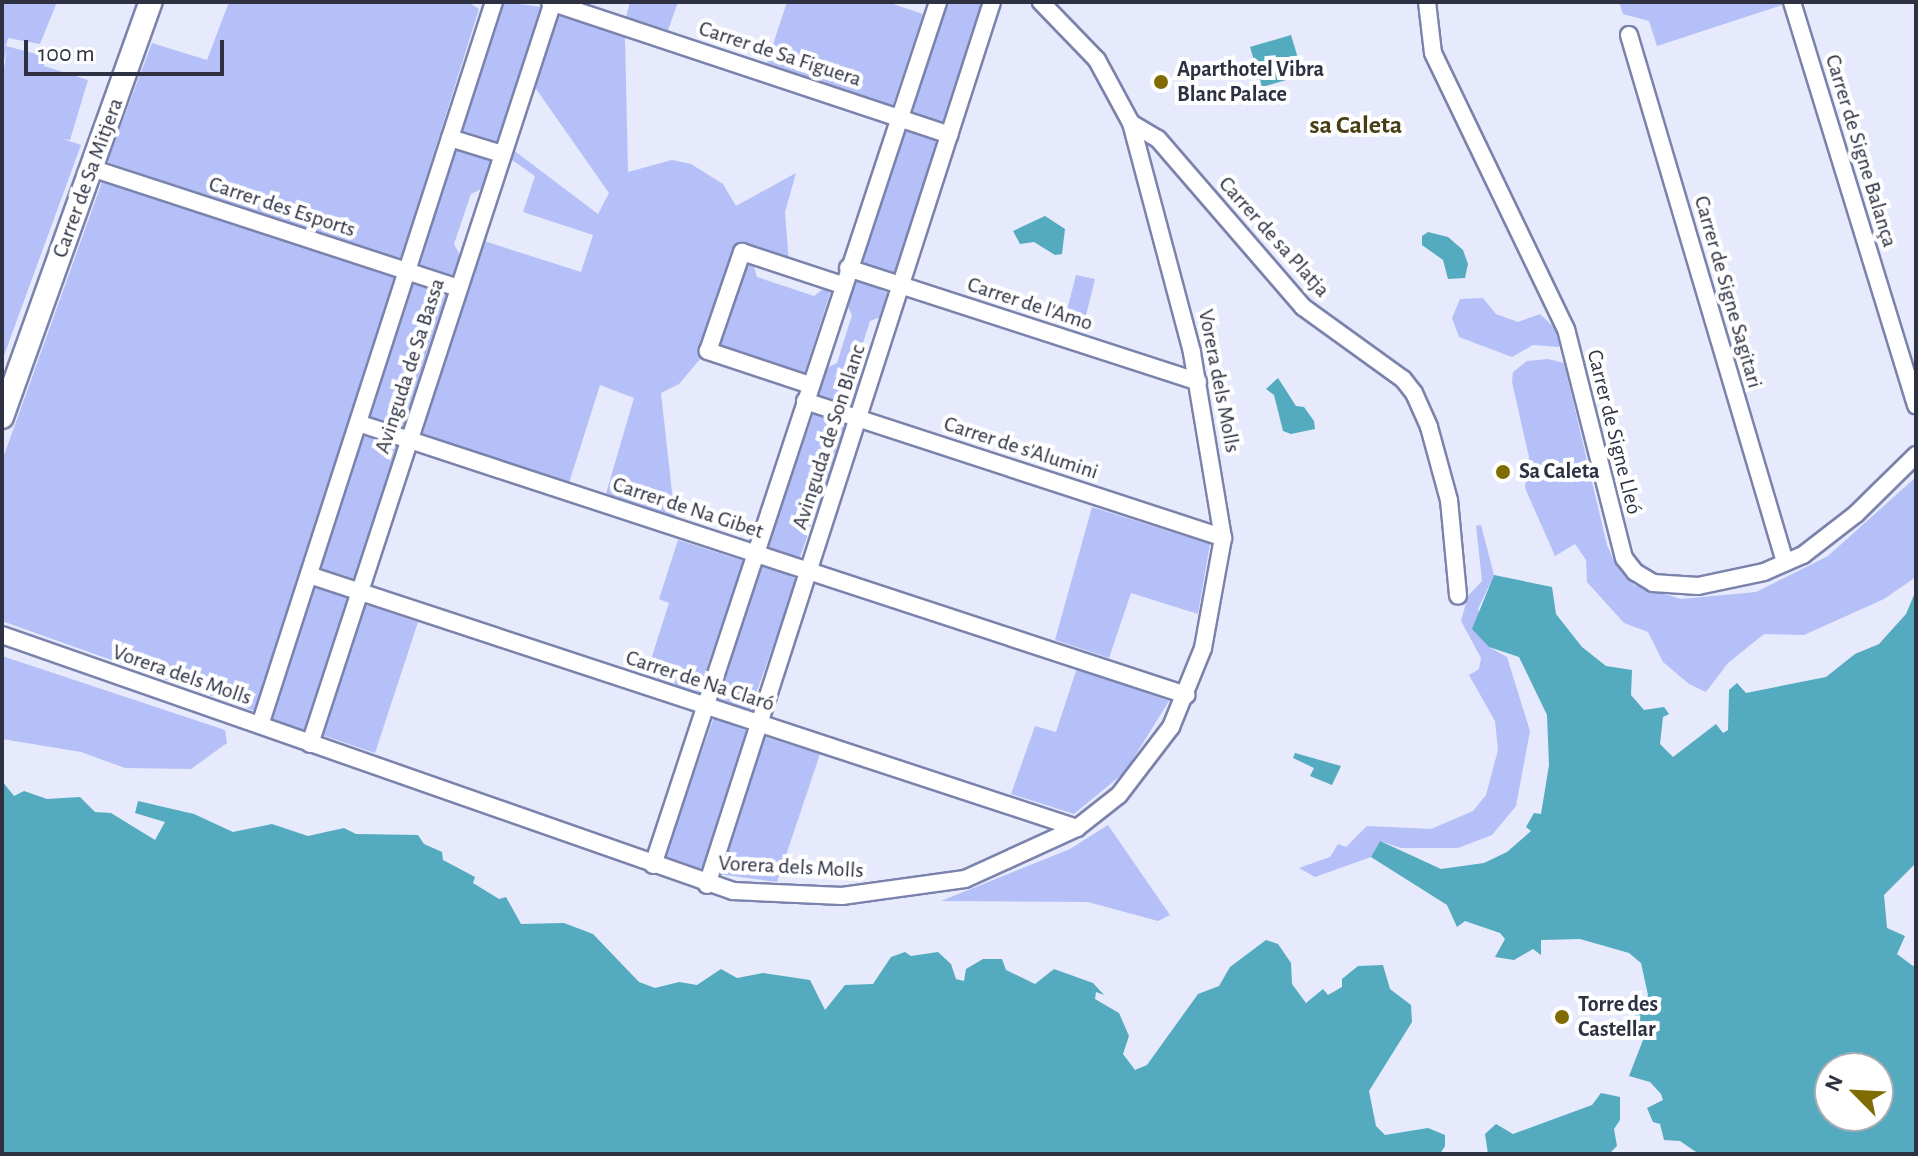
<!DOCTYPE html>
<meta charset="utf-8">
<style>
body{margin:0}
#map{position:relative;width:1918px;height:1156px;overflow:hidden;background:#e6eafc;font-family:"Alegreya Sans",sans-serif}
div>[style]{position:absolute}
.green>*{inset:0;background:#b4c0f7}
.water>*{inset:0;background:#54aabe}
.roads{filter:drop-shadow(2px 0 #7b83ac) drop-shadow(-2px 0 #7b83ac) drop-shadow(0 2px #7b83ac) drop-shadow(0 -2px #7b83ac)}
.street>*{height:16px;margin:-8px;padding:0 8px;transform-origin:8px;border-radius:8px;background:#fff}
.secondary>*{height:22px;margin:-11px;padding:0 11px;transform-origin:11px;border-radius:11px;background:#fff}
.dots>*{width:22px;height:22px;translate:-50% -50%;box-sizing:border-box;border:4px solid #fff;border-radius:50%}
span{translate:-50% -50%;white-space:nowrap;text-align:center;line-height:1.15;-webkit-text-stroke:8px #fff;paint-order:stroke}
.street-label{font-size:22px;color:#2e3142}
.poi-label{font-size:22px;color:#2e3142;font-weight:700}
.left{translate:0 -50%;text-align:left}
.quarter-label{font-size:26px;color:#473d14;font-weight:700}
.frame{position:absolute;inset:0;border:4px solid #2e3142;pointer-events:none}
.north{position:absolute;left:1814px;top:1052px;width:80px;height:80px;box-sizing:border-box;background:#fff;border:2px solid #abadb3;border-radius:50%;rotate:294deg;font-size:22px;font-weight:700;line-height:32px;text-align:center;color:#2e3142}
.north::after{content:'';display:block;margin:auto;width:28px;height:36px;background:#806b05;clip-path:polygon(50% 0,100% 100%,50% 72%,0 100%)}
.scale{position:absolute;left:24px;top:40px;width:200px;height:36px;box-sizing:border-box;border:4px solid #2e3142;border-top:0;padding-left:10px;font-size:24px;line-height:28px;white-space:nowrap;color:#2e3142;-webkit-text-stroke:6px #fff;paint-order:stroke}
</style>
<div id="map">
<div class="green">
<div style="clip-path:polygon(2px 2px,57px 2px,40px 44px,8px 38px,6px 46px,44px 56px,44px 66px,88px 80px,70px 140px,63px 139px,81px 145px,2px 361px,2px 83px,7px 48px,2px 69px)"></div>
<div style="clip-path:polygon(229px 2px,468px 2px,479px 9px,400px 261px,107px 162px,152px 43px,207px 60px)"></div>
<div style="clip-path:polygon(503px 2px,543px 7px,483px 188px,471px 194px,454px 244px,461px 257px,306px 731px,268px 718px)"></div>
<div style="clip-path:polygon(630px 2px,678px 2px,668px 30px,626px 17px)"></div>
<div style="clip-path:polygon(787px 2px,887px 2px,923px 14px,892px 107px,767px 63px)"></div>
<div style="clip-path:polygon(944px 2px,986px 2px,946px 121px,941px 124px,911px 113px,909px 108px)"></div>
<div style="clip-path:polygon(1619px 2px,1784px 2px,1785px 4px,1657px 46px,1649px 21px,1623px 14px)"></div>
<div style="clip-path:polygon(557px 15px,625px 37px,628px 172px,672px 160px,691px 164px,723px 184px,736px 206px,796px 173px,785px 212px,789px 263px,752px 260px,757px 277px,814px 296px,828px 285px,832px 287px,803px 378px,725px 352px,719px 363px,701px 358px,679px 384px,661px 393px,675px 519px,605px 497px,634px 398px,600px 385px,569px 483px,420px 433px,484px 241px,581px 272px,593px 235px,523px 212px,535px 176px,509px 158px,512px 149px,598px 214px,609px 193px,534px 86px)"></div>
<div style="clip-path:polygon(908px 128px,941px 141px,896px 274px,891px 275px,859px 260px,901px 130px)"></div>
<div style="clip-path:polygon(102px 182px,396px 278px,254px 711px,2px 621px,2px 461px)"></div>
<div style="clip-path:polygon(1076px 275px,1095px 279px,1085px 319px,1066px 314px)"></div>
<div style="clip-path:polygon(855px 278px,890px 294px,883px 316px,870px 321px,855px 368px,861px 381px,849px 409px,816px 395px,822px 370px,837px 363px,852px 315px,845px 301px)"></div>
<div style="clip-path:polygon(1483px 298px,1496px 314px,1518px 322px,1540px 314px,1559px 332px,1559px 347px,1533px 345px,1512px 357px,1459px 337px,1452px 318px,1460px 299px)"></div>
<div style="clip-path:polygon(1548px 359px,1564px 363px,1607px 545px,1616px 565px,1634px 585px,1681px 599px,1756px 592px,1828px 556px,1916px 477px,1916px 577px,1884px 599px,1804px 635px,1764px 634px,1728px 663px,1706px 692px,1689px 684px,1663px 662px,1648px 632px,1624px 623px,1587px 582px,1586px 560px,1575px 544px,1555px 556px,1525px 488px,1529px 457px,1512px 382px,1513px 372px,1527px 361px)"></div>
<div style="clip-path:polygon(814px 412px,846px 427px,799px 560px,767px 546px)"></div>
<div style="clip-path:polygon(1092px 507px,1210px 544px,1198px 614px,1131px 593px,1109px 658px,1055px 640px)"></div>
<div style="clip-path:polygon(1481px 525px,1494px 575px,1478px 609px,1489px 647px,1507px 657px,1530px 731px,1516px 806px,1492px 835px,1458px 848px,1401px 848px,1380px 841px,1371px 857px,1315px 877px,1299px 868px,1330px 857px,1338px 844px,1346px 847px,1367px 826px,1431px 829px,1473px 811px,1486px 795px,1498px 750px,1495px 721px,1469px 675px,1479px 669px,1481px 658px,1461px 621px,1468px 596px,1482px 581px,1476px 526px)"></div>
<div style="clip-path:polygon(678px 540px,744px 561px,698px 693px,646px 675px,669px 603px,659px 599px)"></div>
<div style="clip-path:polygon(765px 565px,797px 579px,749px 713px,717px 702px,717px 696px,759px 568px)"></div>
<div style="clip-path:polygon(364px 604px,418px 622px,375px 753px,322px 735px)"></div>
<div style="clip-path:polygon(2px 656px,225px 730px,227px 743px,191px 769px,125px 768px,81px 752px,2px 739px)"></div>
<div style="clip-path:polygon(1077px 668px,1169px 701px,1125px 772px,1074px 814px,1011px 794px,1035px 726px,1056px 732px)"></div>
<div style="clip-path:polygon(714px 717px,747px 731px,702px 868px,695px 871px,665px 856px)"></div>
<div style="clip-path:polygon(763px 736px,820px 754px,777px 882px,718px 874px)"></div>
<div style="clip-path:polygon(1108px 825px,1170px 915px,1158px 921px,1088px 902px,941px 901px,1070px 849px)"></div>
</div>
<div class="water">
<div style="clip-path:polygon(1291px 35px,1303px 75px,1262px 87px,1250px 47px)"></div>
<div style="clip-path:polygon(1045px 216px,1065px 229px,1062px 254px,1055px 255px,1034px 242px,1020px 244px,1013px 231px)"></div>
<div style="clip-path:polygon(1428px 232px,1448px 237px,1463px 250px,1468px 264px,1465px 278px,1448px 279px,1443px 260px,1422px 245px,1422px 236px)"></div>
<div style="clip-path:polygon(1278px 378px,1296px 406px,1304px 407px,1314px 421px,1315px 429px,1291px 434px,1283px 431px,1274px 395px,1266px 389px)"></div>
<div style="clip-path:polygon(evenodd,1494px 575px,1552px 587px,1556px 614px,1582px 647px,1606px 666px,1632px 670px,1631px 695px,1644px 710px,1664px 707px,1669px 714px,1663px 717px,1660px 744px,1673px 757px,1716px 724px,1723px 733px,1728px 730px,1729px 690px,1737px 683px,1746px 693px,1826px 677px,1855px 654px,1879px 644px,1906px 614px,1916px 590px,1916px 863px,1884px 895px,1887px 928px,1905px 936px,1897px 954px,1913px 966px,1916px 963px,1916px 1154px,1699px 1154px,1680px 1141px,1664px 1140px,1660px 1124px,1653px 1122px,1647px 1108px,1663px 1100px,1661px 1094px,1650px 1082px,1629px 1076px,1643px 1040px,1629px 1026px,1648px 995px,1641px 963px,1629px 953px,1580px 939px,1541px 940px,1541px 955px,1533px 949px,1514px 960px,1495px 957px,1505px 939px,1500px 933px,1465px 921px,1457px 927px,1447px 905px,1371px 857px,1380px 841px,1441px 869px,1484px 863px,1507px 852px,1531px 831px,1526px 827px,1534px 813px,1541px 814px,1549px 765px,1547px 715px,1519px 657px,1489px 647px,1472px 629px,1494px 575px,1830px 1068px,1878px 1068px,1878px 1116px,1830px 1116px,1830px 1068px)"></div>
<div style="clip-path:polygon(1295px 753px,1341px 766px,1332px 785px,1310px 776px,1314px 768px,1293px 758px)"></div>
<div style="clip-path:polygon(2px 781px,14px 796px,24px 791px,47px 799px,80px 797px,95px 812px,111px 813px,155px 840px,165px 822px,135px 813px,138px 801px,194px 814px,233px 832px,272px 824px,308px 836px,344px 828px,356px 834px,418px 835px,424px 844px,442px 852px,443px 860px,475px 877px,473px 883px,499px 899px,506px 897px,521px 924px,564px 923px,593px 934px,639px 982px,655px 988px,679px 982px,697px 985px,721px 969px,737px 978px,763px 973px,810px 980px,825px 1010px,845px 985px,873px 984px,891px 957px,905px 952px,911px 956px,938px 952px,951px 964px,956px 979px,964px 981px,966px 969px,983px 959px,1002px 959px,1006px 970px,1035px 984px,1054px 969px,1093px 983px,1104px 995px,1096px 992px,1095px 999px,1119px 1013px,1129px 1036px,1123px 1054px,1135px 1070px,1147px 1065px,1198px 994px,1219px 986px,1230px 967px,1266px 940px,1278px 944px,1291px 963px,1292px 984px,1306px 1003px,1323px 989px,1328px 995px,1342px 987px,1342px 979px,1358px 966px,1383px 965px,1390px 989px,1411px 1005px,1412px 1022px,1369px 1091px,1376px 1126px,1385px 1135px,1428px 1128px,1445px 1135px,1445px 1146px,1440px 1154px,2px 1154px)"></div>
<div style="clip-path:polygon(1601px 1093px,1620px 1097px,1620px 1120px,1614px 1129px,1617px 1146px,1609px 1154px,1488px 1154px,1485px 1134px,1496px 1124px,1513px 1134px,1592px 1105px)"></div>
</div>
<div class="roads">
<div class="street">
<div style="left:550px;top:2px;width:421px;rotate:18.4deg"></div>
<div style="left:1427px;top:2px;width:51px;rotate:83.3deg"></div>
<div style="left:1433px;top:53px;width:306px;rotate:64.3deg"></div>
<div style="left:1566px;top:329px;width:236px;rotate:75.8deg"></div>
<div style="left:1624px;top:558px;width:18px;rotate:52deg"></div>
<div style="left:1635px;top:572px;width:21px;rotate:31deg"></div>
<div style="left:1653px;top:583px;width:45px;rotate:3.8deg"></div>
<div style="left:1698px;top:586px;width:67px;rotate:-12deg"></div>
<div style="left:1764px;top:572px;width:43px;rotate:-23.6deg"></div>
<div style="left:1803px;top:555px;width:67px;rotate:-37.7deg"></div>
<div style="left:1856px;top:514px;width:84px;rotate:-44.5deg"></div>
<div style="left:1792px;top:2px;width:422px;rotate:72.9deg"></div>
<div style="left:1629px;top:35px;width:550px;rotate:73.51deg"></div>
<div style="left:1131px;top:123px;width:31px;rotate:31deg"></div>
<div style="left:1158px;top:139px;width:222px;rotate:49.2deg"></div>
<div style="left:1303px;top:307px;width:123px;rotate:35.8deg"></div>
<div style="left:1403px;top:379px;width:18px;rotate:52deg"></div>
<div style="left:1414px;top:393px;width:37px;rotate:66deg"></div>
<div style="left:1429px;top:427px;width:76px;rotate:74.7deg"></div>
<div style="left:1449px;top:500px;width:96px;rotate:84.6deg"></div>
<div style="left:450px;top:138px;width:54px;rotate:17.1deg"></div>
<div style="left:91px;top:168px;width:387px;rotate:18.1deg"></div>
<div style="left:848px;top:268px;width:368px;rotate:18deg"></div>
<div style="left:810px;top:385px;width:108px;rotate:-161.6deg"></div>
<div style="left:708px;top:351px;width:105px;rotate:-71deg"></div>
<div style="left:742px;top:252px;width:105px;rotate:18.3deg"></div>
<div style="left:805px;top:401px;width:440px;rotate:18.1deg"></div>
<div style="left:358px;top:423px;width:872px;rotate:18.19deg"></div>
<div style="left:309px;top:575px;width:809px;rotate:18.23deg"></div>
<div style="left:2px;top:635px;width:775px;rotate:19.3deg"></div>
<div style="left:733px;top:891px;width:109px;rotate:2.6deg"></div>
<div style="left:842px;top:896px;width:124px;rotate:-7.9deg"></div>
<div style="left:965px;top:879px;width:123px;rotate:-24.5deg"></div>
<div style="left:1077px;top:828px;width:53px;rotate:-38.2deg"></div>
<div style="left:1119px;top:795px;width:86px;rotate:-52.6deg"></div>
<div style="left:1171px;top:727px;width:85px;rotate:-67.9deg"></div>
<div style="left:1203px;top:648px;width:112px;rotate:-79.7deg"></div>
<div style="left:1223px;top:538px;width:189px;rotate:-99.5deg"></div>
<div style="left:1192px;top:352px;width:237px;rotate:-104.9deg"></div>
<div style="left:1131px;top:123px;width:72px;rotate:-118.4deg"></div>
<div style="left:1097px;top:60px;width:81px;rotate:-134deg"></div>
<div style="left:260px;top:725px;width:760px;rotate:-72.07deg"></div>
<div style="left:310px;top:744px;width:781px;rotate:-71.87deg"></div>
<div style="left:653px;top:865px;width:909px;rotate:-71.72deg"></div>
<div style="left:707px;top:885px;width:928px;rotate:-72.11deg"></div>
</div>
<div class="secondary">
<div style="left:2px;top:417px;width:441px;rotate:-70.3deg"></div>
</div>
</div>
<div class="dots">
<div style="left:1161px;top:82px;background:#806b05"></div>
<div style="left:1503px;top:472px;background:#806b05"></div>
<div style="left:1562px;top:1017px;background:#806b05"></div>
</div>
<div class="street-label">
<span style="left:780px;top:54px;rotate:18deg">Carrer de Sa Figuera</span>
<span style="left:1861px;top:151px;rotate:73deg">Carrer de Signe Balança</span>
<span style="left:88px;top:178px;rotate:-70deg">Carrer de Sa Mitjera</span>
<span style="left:282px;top:207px;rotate:18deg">Carrer des Esports</span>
<span style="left:1274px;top:237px;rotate:48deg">Carrer de sa Platja</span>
<span style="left:1728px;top:292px;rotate:74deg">Carrer de Signe Sagitari</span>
<span style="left:1030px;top:304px;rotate:18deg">Carrer de l'Amo</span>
<span style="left:410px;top:366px;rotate:-72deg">Avinguda de Sa Bassa</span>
<span style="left:1219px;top:381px;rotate:79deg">Vorera dels Molls</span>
<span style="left:1614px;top:432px;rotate:76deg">Carrer de Signe Lleó</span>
<span style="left:829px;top:437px;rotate:-72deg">Avinguda de Son Blanc</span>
<span style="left:1021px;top:448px;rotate:18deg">Carrer de s'Alumini</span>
<span style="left:688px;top:508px;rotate:18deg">Carrer de Na Gibet</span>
<span style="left:182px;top:675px;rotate:19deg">Vorera dels Molls</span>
<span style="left:700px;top:681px;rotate:18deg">Carrer de Na Claró</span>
<span style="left:791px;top:867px;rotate:3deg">Vorera dels Molls</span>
</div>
<div class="poi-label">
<span class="left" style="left:1177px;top:82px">Aparthotel Vibra<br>Blanc Palace</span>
<span class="left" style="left:1519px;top:472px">Sa Caleta</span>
<span class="left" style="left:1578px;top:1017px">Torre des<br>Castellar</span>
</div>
<div class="quarter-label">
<span style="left:1356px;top:126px">sa Caleta</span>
</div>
<div class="frame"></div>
<div class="north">N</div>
<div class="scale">100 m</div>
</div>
